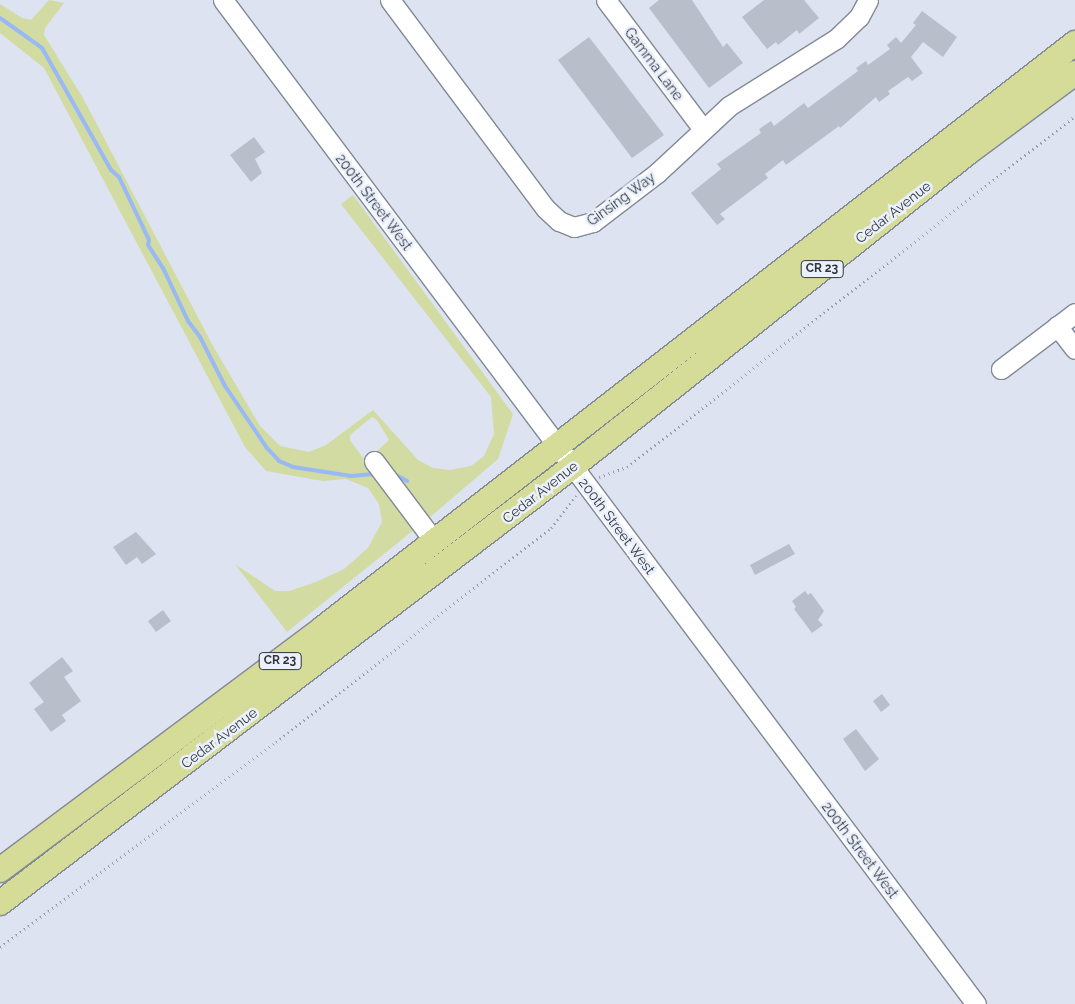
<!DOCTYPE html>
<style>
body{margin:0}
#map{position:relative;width:1075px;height:1004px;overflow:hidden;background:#dde3f0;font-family:Raleway,sans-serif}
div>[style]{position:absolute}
.green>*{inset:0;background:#d2dba2}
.stream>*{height:4px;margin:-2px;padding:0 2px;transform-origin:2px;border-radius:2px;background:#99b8f6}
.building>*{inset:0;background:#b8beca}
.path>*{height:2.5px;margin-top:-1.25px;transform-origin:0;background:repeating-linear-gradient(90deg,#999da7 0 1px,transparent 0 5px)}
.roads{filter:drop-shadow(1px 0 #838995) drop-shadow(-1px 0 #838995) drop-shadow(0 1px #838995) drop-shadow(0 -1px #838995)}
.minor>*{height:19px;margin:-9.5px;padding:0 9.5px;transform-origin:9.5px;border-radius:9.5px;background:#fff}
.major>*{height:24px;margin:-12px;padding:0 12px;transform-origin:12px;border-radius:12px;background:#d4dc98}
span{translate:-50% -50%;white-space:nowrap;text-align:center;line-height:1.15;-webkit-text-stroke:5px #eaf1fd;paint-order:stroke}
.shield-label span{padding:1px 4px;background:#eaf1fd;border:1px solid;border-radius:4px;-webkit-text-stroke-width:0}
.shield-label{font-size:12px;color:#33353a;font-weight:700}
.street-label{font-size:14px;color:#33353a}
</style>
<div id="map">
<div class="green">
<div style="clip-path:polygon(49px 0,64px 3px,45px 28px,44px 35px,83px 98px,213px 346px,260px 426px,280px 446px,309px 452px,326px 445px,373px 410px,418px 460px,433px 468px,450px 470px,471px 466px,484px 456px,494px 434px,491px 397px,341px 204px,353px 195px,513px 414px,498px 459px,429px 518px,377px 451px,389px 440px,377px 420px,372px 417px,350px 435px,350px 440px,415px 529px,287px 632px,235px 564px,275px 591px,289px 591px,316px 582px,344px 569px,368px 548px,382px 522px,379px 504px,368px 488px,346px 479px,323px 481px,266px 471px,245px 447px,44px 68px,0 33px,0 4px,22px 18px,31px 20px)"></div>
</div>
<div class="stream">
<div style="left:0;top:18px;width:52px;rotate:35.5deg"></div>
<div style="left:42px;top:48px;width:140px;rotate:60.5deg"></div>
<div style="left:111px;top:170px;width:11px;rotate:41deg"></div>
<div style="left:119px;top:177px;width:70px;rotate:64.5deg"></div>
<div style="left:149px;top:240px;width:5px;rotate:101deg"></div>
<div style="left:148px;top:245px;width:27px;rotate:57deg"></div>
<div style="left:163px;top:268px;width:59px;rotate:64.7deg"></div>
<div style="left:188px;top:321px;width:20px;rotate:53deg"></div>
<div style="left:200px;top:337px;width:55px;rotate:63deg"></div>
<div style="left:225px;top:386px;width:75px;rotate:55.9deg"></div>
<div style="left:267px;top:448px;width:18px;rotate:47deg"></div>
<div style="left:279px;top:461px;width:15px;rotate:23deg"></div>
<div style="left:293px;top:467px;width:59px;rotate:8.8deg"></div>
<div style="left:351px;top:476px;width:25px;rotate:-5deg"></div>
<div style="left:394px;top:474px;width:15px;rotate:28deg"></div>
</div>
<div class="building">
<div style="clip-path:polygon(659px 0,692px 0,723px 47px,727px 43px,743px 63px,709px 88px,649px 8px)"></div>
<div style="clip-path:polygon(764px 0,804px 0,819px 18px,799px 34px,797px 30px,778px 45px,776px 42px,767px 49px,742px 17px)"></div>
<div style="clip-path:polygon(922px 11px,957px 37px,943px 57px,923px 42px,911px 57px,923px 73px,912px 81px,908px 77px,888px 91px,890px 94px,879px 102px,876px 97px,840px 128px,839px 126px,786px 165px,783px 160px,765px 174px,768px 178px,720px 214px,725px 219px,717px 225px,691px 193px,721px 169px,717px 164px,761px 133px,759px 129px,771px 121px,774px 126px,804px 103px,808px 108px,858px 71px,856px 68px,866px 61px,868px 65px,890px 49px,887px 45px,896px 37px,901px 43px,916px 25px,913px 23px)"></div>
<div style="clip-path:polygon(589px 37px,664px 135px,632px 158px,558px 60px)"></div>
<div style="clip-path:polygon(254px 137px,265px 152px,255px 159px,262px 173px,251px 182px,230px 155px)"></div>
<div style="clip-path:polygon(136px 532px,156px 554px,142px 564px,137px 557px,126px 565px,113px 547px)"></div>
<div style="clip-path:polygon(789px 544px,795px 554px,755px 575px,750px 565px)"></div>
<div style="clip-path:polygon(805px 591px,808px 595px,811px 593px,824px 611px,818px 620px,823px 625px,812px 633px,794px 609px,796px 607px,792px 601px)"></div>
<div style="clip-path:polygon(163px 610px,171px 621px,156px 632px,148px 621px)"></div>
<div style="clip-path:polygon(62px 657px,73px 671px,64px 677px,81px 701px,62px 715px,66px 721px,51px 732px,34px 709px,44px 702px,29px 683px)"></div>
<div style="clip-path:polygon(882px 694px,890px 705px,881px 712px,873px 701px)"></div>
<div style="clip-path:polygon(856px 729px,879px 759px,865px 771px,843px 739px)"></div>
</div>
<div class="path">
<div style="left:599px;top:477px;width:30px;rotate:-20deg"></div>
<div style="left:627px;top:467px;width:569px;rotate:-38.08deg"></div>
<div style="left:0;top:947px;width:344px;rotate:-36.6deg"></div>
<div style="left:276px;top:742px;width:348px;rotate:-37.9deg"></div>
<div style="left:551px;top:528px;width:41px;rotate:-52deg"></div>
</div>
<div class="roads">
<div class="minor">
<div style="left:223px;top:0;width:1255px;rotate:53.13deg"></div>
<div style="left:390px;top:0;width:259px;rotate:53.3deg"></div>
<div style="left:545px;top:208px;width:19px;rotate:43deg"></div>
<div style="left:559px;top:221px;width:16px;rotate:22deg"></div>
<div style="left:574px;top:227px;width:20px;rotate:-15deg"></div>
<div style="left:593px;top:222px;width:81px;rotate:-37.4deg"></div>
<div style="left:657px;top:173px;width:98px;rotate:-42.9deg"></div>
<div style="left:729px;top:106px;width:126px;rotate:-32.1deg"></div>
<div style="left:836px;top:39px;width:32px;rotate:-44deg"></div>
<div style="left:859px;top:17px;width:19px;rotate:-62deg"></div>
<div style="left:606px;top:0;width:160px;rotate:53.1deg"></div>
<div style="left:1057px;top:326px;width:29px;rotate:52deg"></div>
<div style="left:1001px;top:369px;width:93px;rotate:-37.1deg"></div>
<div style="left:374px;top:461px;width:100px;rotate:53.1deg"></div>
</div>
<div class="major">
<div style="left:0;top:870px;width:404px;rotate:-36.8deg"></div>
<div style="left:323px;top:628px;width:953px;rotate:-37.88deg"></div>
<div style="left:0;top:903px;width:719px;rotate:-37.32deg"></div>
<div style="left:572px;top:467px;width:503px;rotate:-38.46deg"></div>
<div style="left:966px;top:154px;width:136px;rotate:-36.6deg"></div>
</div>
</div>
<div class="shield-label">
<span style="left:822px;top:269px">CR 23</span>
<span style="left:280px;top:661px">CR 23</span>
</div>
<div class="street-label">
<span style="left:654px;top:64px;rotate:53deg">Gamma Lane</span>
<span style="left:621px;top:199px;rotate:-36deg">Ginsing Way</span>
<span style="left:374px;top:202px;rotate:53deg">200th Street West</span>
<span style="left:893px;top:212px;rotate:-38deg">Cedar Avenue</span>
<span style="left:540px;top:492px;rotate:-38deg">Cedar Avenue</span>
<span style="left:617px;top:526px;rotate:53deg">200th Street West</span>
<span style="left:219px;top:738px;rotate:-37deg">Cedar Avenue</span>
<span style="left:860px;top:850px;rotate:53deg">200th Street West</span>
</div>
</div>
